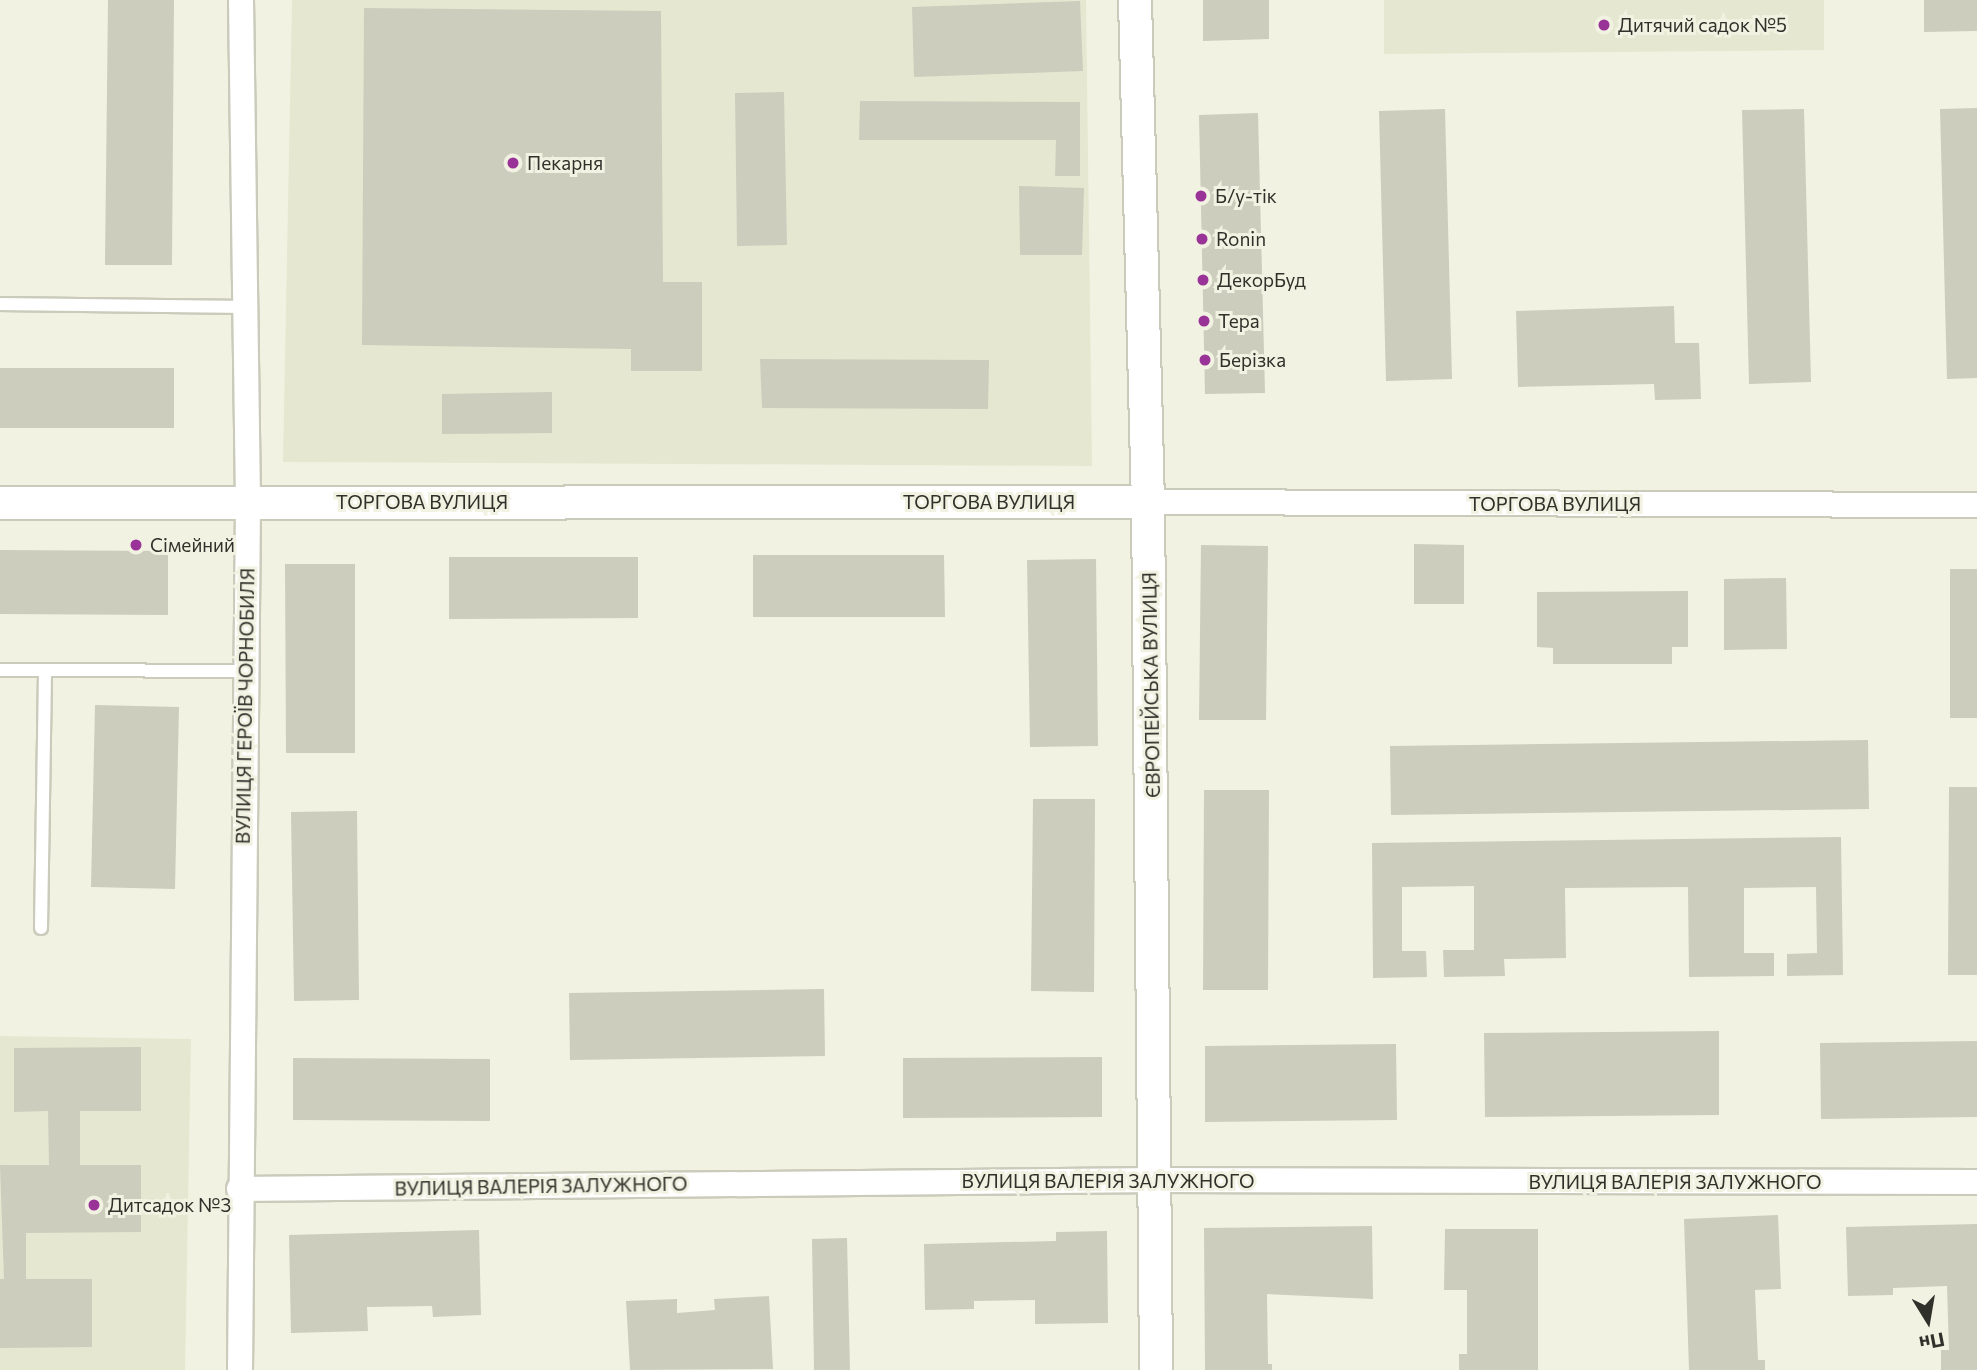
<!DOCTYPE html>
<meta charset="utf-8">
<style>
body{margin:0}
#map{position:relative;width:1977px;height:1370px;overflow:hidden;background:#f2f2e2;font-family:Commissioner,sans-serif}
div>[style]{position:absolute}
.built>*{inset:0;background:#e6e7d0}
.building>*{inset:0;background:#cccdbd}
.roads{filter:drop-shadow(2px 0 #cacbbb) drop-shadow(-2px 0 #cacbbb) drop-shadow(0 2px #cacbbb) drop-shadow(0 -2px #cacbbb)}
.service>*{height:12px;margin:-6px;padding:0 6px;transform-origin:6px;border-radius:6px;background:#fff}
.minor>*{height:24px;margin:-12px;padding:0 12px;transform-origin:12px;border-radius:12px;background:#fff}
.tertiary>*{height:32px;margin:-16px;padding:0 16px;transform-origin:16px;border-radius:16px;background:#fff}
.dots>*{width:19px;height:19px;translate:-50% -50%;box-sizing:border-box;border:4px solid #f2f2e2;border-radius:50%}
span{translate:-50% -50%;white-space:nowrap;text-align:center;line-height:1.15;-webkit-text-stroke:6px #f2f2e2;paint-order:stroke}
.poi-label{font-size:19px;color:#31312b}
.left{translate:0 -50%;text-align:left}
.street-label{font-size:19px;color:#31312b}
.north{position:absolute;left:1893px;top:1286px;width:70px;height:70px;-webkit-text-stroke:5px #f2f2e2;paint-order:stroke;rotate:169deg;font-size:19px;font-weight:700;line-height:28px;text-align:center;color:#31312b}
.north::after{content:'';display:block;margin:auto;width:24px;height:32px;background:#31312b;clip-path:polygon(50% 0,100% 100%,50% 72%,0 100%)}
</style>
<div id="map">
<div class="built">
<div style="clip-path:polygon(292px 0,1086px 0,1092px 466px,283px 462px)"></div>
<div style="clip-path:polygon(1384px 0,1824px 0,1824px 50px,1384px 54px)"></div>
<div style="clip-path:polygon(0 1036px,191px 1039px,185px 1370px,0 1370px)"></div>
</div>
<div class="building">
<div style="clip-path:polygon(108px 0,174px 0,172px 265px,105px 265px)"></div>
<div style="clip-path:polygon(1203px 0,1269px 0,1269px 39px,1203px 41px)"></div>
<div style="clip-path:polygon(1924px 0,1977px 0,1977px 31px,1924px 32px)"></div>
<div style="clip-path:polygon(1080px 1px,1083px 71px,914px 77px,912px 7px)"></div>
<div style="clip-path:polygon(364px 8px,661px 11px,663px 282px,702px 282px,702px 371px,631px 371px,631px 349px,362px 345px)"></div>
<div style="clip-path:polygon(784px 92px,787px 245px,737px 246px,735px 93px)"></div>
<div style="clip-path:polygon(860px 101px,1080px 102px,1080px 176px,1055px 176px,1056px 140px,859px 140px)"></div>
<div style="clip-path:polygon(1977px 108px,1977px 378px,1947px 379px,1940px 109px)"></div>
<div style="clip-path:polygon(1445px 109px,1452px 379px,1386px 381px,1379px 111px)"></div>
<div style="clip-path:polygon(1804px 109px,1811px 382px,1749px 384px,1742px 110px)"></div>
<div style="clip-path:polygon(1258px 113px,1265px 393px,1205px 394px,1199px 115px)"></div>
<div style="clip-path:polygon(1019px 186px,1084px 188px,1082px 255px,1020px 255px)"></div>
<div style="clip-path:polygon(1674px 306px,1675px 343px,1699px 343px,1701px 399px,1655px 400px,1654px 384px,1518px 387px,1516px 311px)"></div>
<div style="clip-path:polygon(760px 359px,989px 360px,988px 409px,762px 408px)"></div>
<div style="clip-path:polygon(0 368px,174px 368px,174px 428px,0 428px)"></div>
<div style="clip-path:polygon(552px 392px,552px 433px,442px 434px,442px 394px)"></div>
<div style="clip-path:polygon(1414px 544px,1464px 545px,1464px 604px,1414px 604px)"></div>
<div style="clip-path:polygon(1201px 545px,1268px 546px,1266px 720px,1199px 720px)"></div>
<div style="clip-path:polygon(0 550px,168px 551px,168px 615px,0 614px)"></div>
<div style="clip-path:polygon(753px 555px,944px 555px,945px 617px,753px 617px)"></div>
<div style="clip-path:polygon(449px 557px,638px 557px,638px 618px,449px 619px)"></div>
<div style="clip-path:polygon(1096px 559px,1098px 746px,1030px 747px,1027px 560px)"></div>
<div style="clip-path:polygon(285px 564px,355px 564px,355px 753px,286px 753px)"></div>
<div style="clip-path:polygon(1950px 569px,1977px 569px,1977px 718px,1950px 718px)"></div>
<div style="clip-path:polygon(1786px 578px,1787px 649px,1724px 650px,1724px 579px)"></div>
<div style="clip-path:polygon(1688px 591px,1688px 647px,1672px 647px,1672px 664px,1553px 664px,1553px 648px,1537px 647px,1537px 592px)"></div>
<div style="clip-path:polygon(95px 705px,179px 707px,175px 889px,91px 887px)"></div>
<div style="clip-path:polygon(1868px 740px,1869px 809px,1391px 815px,1390px 746px)"></div>
<div style="clip-path:polygon(1949px 787px,1977px 787px,1977px 975px,1948px 975px)"></div>
<div style="clip-path:polygon(1204px 790px,1269px 790px,1268px 990px,1203px 990px)"></div>
<div style="clip-path:polygon(1033px 799px,1095px 799px,1094px 992px,1031px 991px)"></div>
<div style="clip-path:polygon(357px 811px,359px 1000px,294px 1001px,291px 812px)"></div>
<div style="clip-path:polygon(1841px 837px,1843px 975px,1787px 976px,1787px 954px,1817px 953px,1816px 887px,1744px 888px,1744px 953px,1774px 953px,1774px 976px,1689px 977px,1688px 887px,1565px 888px,1566px 958px,1504px 959px,1505px 976px,1444px 977px,1443px 950px,1474px 950px,1474px 886px,1402px 887px,1402px 951px,1426px 951px,1427px 977px,1373px 978px,1372px 843px)"></div>
<div style="clip-path:polygon(824px 989px,825px 1056px,570px 1060px,569px 993px)"></div>
<div style="clip-path:polygon(1719px 1031px,1719px 1115px,1485px 1117px,1484px 1033px)"></div>
<div style="clip-path:polygon(1977px 1041px,1977px 1117px,1821px 1119px,1820px 1043px)"></div>
<div style="clip-path:polygon(1396px 1044px,1397px 1120px,1205px 1122px,1205px 1046px)"></div>
<div style="clip-path:polygon(141px 1047px,141px 1111px,80px 1111px,80px 1165px,141px 1165px,141px 1232px,26px 1233px,26px 1279px,92px 1279px,92px 1347px,0 1348px,0 1279px,4px 1279px,0 1165px,49px 1165px,48px 1111px,14px 1112px,14px 1048px)"></div>
<div style="clip-path:polygon(1102px 1057px,1102px 1117px,903px 1118px,903px 1058px)"></div>
<div style="clip-path:polygon(293px 1058px,490px 1059px,490px 1121px,293px 1120px)"></div>
<div style="clip-path:polygon(1778px 1215px,1781px 1289px,1755px 1290px,1758px 1360px,1765px 1360px,1765px 1370px,1689px 1370px,1684px 1219px)"></div>
<div style="clip-path:polygon(1977px 1224px,1977px 1370px,1941px 1370px,1941px 1350px,1949px 1350px,1947px 1286px,1893px 1288px,1893px 1295px,1848px 1296px,1846px 1227px)"></div>
<div style="clip-path:polygon(1372px 1226px,1373px 1299px,1267px 1294px,1268px 1364px,1272px 1364px,1272px 1370px,1205px 1370px,1204px 1228px)"></div>
<div style="clip-path:polygon(1445px 1229px,1538px 1229px,1538px 1370px,1459px 1370px,1459px 1354px,1467px 1354px,1467px 1290px,1444px 1290px)"></div>
<div style="clip-path:polygon(479px 1230px,481px 1315px,433px 1317px,432px 1306px,367px 1307px,368px 1331px,291px 1333px,289px 1235px)"></div>
<div style="clip-path:polygon(1107px 1231px,1108px 1323px,1035px 1324px,1035px 1300px,974px 1301px,974px 1309px,925px 1310px,924px 1244px,1056px 1241px,1056px 1232px)"></div>
<div style="clip-path:polygon(847px 1238px,850px 1370px,814px 1370px,812px 1239px)"></div>
<div style="clip-path:polygon(769px 1296px,773px 1369px,630px 1370px,626px 1301px,677px 1299px,677px 1313px,715px 1310px,714px 1299px)"></div>
</div>
<div class="roads">
<div class="service">
<div style="left:0;top:304px;width:242px;rotate:0.7deg"></div>
<div style="left:0;top:670px;width:246px;rotate:0.2deg"></div>
<div style="left:41px;top:928px;width:258px;rotate:-89.1deg"></div>
</div>
<div class="minor">
<div style="left:1148px;top:502px;width:829px;rotate:0.21deg"></div>
<div style="left:239px;top:1189px;width:918px;rotate:-0.56deg"></div>
<div style="left:1157px;top:1180px;width:820px;rotate:0.14deg"></div>
<div style="left:240px;top:1370px;width:869px;rotate:-89.47deg"></div>
<div style="left:248px;top:501px;width:501px;rotate:-90.8deg"></div>
</div>
<div class="tertiary">
<div style="left:1135px;top:0;width:502px;rotate:88.52deg"></div>
<div style="left:1148px;top:502px;width:868px;rotate:89.47deg"></div>
<div style="left:0;top:503px;width:1148px;rotate:-0.05deg"></div>
</div>
</div>
<div class="dots">
<div style="left:1604px;top:25px;background:#993398"></div>
<div style="left:513px;top:163px;background:#993398"></div>
<div style="left:1201px;top:196px;background:#993398"></div>
<div style="left:1202px;top:239px;background:#993398"></div>
<div style="left:1203px;top:280px;background:#993398"></div>
<div style="left:1204px;top:321px;background:#993398"></div>
<div style="left:1205px;top:360px;background:#993398"></div>
<div style="left:136px;top:545px;background:#993398"></div>
<div style="left:94px;top:1205px;background:#993398"></div>
</div>
<div class="poi-label">
<span class="left" style="left:1618px;top:25px">Дитячий садок №5</span>
<span class="left" style="left:527px;top:163px">Пекарня</span>
<span class="left" style="left:1215px;top:196px">Б/у-тік</span>
<span class="left" style="left:1216px;top:239px">Ronin</span>
<span class="left" style="left:1217px;top:280px">ДекорБуд</span>
<span class="left" style="left:1218px;top:321px">Тера</span>
<span class="left" style="left:1219px;top:360px">Берізка</span>
<span class="left" style="left:150px;top:545px">Сімейний</span>
<span class="left" style="left:108px;top:1205px">Дитсадок №3</span>
</div>
<div class="street-label">
<span style="left:422px;top:502px">ТОРГОВА ВУЛИЦЯ</span>
<span style="left:989px;top:502px">ТОРГОВА ВУЛИЦЯ</span>
<span style="left:1555px;top:504px">ТОРГОВА ВУЛИЦЯ</span>
<span style="left:1151px;top:685px;rotate:-91deg">ЄВРОПЕЙСЬКА ВУЛИЦЯ</span>
<span style="left:245px;top:706px;rotate:-89deg">ВУЛИЦЯ ГЕРОЇВ ЧОРНОБИЛЯ</span>
<span style="left:1108px;top:1181px">ВУЛИЦЯ ВАЛЕРІЯ ЗАЛУЖНОГО</span>
<span style="left:1675px;top:1182px">ВУЛИЦЯ ВАЛЕРІЯ ЗАЛУЖНОГО</span>
<span style="left:541px;top:1186px;rotate:-1deg">ВУЛИЦЯ ВАЛЕРІЯ ЗАЛУЖНОГО</span>
</div>
<div class="north">Пн</div>
</div>
